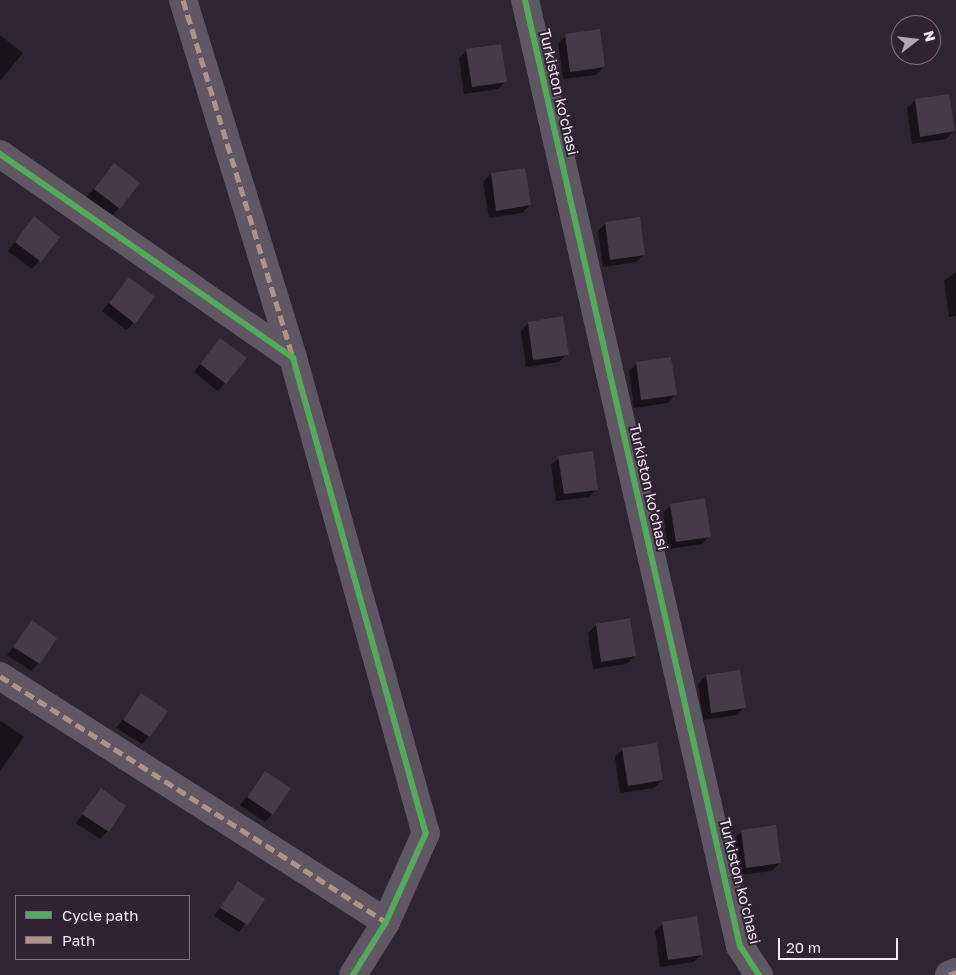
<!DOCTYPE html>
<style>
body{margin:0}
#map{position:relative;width:956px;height:975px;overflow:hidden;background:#2d252f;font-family:"Golos Text",sans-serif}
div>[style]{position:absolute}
.shadow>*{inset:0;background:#0007}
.building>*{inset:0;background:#453b47}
.street>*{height:28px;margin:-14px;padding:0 14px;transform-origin:14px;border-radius:14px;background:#615763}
.quiet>*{height:5px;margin-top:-2.5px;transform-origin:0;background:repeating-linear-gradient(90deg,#af9288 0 10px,transparent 0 15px)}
.cycleway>*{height:6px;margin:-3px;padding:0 3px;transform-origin:3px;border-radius:3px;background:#51ab58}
span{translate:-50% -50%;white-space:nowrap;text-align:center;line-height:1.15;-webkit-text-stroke:4px #302133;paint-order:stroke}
.street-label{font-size:15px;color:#f5ebf7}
.legend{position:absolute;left:15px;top:895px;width:175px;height:65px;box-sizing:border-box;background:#302133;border:1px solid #7f7281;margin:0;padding:6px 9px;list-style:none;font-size:15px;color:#f5ebf7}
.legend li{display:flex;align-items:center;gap:10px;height:25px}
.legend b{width:25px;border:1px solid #7f7281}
.north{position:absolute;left:891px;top:15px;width:50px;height:50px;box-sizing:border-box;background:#302133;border:1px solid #7f7281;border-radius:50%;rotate:74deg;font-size:14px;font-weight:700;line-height:20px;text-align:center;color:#f5ebf7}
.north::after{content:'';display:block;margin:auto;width:18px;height:22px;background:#afa6b1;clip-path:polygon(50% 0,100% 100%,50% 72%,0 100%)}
.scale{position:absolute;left:778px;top:938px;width:120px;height:22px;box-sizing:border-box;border:2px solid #f5ebf7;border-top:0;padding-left:6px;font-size:15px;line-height:18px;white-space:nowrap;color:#f5ebf7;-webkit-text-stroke:4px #302133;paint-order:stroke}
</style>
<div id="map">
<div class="shadow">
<div style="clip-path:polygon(0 35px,23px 53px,0 81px)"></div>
<div style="clip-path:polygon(566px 36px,604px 67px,596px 75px,563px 79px,558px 43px)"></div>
<div style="clip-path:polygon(467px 50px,506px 81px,498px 89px,464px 94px,459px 58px)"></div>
<div style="clip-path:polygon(915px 100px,954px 131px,946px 139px,912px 144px,907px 108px)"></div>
<div style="clip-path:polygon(114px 164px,119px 208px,111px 216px,87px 197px)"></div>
<div style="clip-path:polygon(491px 174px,530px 205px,522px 213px,489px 218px,483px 182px)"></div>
<div style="clip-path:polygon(34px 218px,59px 237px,32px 269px,8px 251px)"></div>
<div style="clip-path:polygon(606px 223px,644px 255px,636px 262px,603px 267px,598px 231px)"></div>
<div style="clip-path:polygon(956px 272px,956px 316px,949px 317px,944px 281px)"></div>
<div style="clip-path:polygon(129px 279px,134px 323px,126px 330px,102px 311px)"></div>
<div style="clip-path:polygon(528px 323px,567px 354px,559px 362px,526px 367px,521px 331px)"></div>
<div style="clip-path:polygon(220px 340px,225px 383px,218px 391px,194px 372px)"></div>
<div style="clip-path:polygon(637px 363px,675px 395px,668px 403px,634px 408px,629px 371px)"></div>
<div style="clip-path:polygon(559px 458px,597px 489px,589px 497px,556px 501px,551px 465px)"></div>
<div style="clip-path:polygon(671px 505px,710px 536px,702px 544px,668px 549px,663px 513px)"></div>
<div style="clip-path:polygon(32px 622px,39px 663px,31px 671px,7px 655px)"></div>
<div style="clip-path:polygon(596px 625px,635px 656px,627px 664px,593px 669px,588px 633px)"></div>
<div style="clip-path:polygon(706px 676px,745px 707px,737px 715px,703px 720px,698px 684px)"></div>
<div style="clip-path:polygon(142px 695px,149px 736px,142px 744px,116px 728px)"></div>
<div style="clip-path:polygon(1px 721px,24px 737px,0 771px,0 722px)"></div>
<div style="clip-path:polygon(623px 749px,662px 780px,654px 788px,620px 793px,615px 757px)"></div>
<div style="clip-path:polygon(265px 772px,272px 814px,265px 822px,240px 805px)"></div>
<div style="clip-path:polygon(101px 790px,108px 831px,100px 839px,76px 823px)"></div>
<div style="clip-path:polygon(742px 831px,780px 863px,772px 871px,739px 875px,734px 839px)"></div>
<div style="clip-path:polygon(239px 883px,263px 899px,239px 932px,214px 916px)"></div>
<div style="clip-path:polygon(663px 923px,702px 954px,694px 962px,660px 967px,655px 931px)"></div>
</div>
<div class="building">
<div style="clip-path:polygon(600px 29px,605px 67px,570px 72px,565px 34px)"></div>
<div style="clip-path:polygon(501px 44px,507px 82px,472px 87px,466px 49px)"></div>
<div style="clip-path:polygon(949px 94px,955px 131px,920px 137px,915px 99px)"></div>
<div style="clip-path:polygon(114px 163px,140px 183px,120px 209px,94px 189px)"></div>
<div style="clip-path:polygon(525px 168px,531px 205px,496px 211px,491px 173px)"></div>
<div style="clip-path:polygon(34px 216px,60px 237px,41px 262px,15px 242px)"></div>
<div style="clip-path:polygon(640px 217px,645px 255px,610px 260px,605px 222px)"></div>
<div style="clip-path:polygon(129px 277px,155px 297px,135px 324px,109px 303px)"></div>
<div style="clip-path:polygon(563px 316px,569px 355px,533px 360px,528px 322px)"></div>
<div style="clip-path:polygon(220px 338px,247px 358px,226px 384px,200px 364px)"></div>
<div style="clip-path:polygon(671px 357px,677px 395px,641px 400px,636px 362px)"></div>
<div style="clip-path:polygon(593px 451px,598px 490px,564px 494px,558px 456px)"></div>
<div style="clip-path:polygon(705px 498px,711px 537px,676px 542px,670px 504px)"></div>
<div style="clip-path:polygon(630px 618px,636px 656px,601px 662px,596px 624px)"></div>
<div style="clip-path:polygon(32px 620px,57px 638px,40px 664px,13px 647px)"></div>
<div style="clip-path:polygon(740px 670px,746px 708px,711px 713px,706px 675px)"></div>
<div style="clip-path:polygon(141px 693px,168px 711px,150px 737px,123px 720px)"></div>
<div style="clip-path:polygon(657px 743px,663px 780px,628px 786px,622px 748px)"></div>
<div style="clip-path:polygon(265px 771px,291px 788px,273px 815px,247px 797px)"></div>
<div style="clip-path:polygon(101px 788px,126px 806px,109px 832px,82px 814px)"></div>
<div style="clip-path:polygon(776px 825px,781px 863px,746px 868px,741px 830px)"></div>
<div style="clip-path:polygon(238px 881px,265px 899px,248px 925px,220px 908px)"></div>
<div style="clip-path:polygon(697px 916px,703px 955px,668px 960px,662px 922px)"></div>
</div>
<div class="street">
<div style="left:183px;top:0;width:375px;rotate:72.9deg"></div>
<div style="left:525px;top:0;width:970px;rotate:77.2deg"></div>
<div style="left:740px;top:946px;width:35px;rotate:57deg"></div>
<div style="left:0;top:154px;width:357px;rotate:34.8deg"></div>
<div style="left:293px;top:358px;width:493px;rotate:74.4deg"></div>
<div style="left:426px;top:833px;width:98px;rotate:114.2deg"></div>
<div style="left:386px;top:922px;width:62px;rotate:121.9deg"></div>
<div style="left:0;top:676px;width:458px;rotate:32.5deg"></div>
<div style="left:949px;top:975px;width:8px;rotate:-23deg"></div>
</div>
<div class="quiet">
<div style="left:183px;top:0;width:375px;rotate:72.9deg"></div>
<div style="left:0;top:676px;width:458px;rotate:32.5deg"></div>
<div style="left:949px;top:975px;width:8px;rotate:-23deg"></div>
</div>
<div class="cycleway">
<div style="left:525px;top:0;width:970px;rotate:77.2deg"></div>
<div style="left:740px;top:946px;width:35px;rotate:57deg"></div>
<div style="left:0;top:154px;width:357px;rotate:34.8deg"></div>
<div style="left:293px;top:358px;width:493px;rotate:74.4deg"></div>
<div style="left:426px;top:833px;width:98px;rotate:114.2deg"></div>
<div style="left:386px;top:922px;width:62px;rotate:121.9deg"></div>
</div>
<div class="street-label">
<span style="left:559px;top:92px;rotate:77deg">Turkiston ko'chasi</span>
<span style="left:649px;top:487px;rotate:77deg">Turkiston ko'chasi</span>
<span style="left:740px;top:881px;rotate:76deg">Turkiston ko'chasi</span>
</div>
<ul class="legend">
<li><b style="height:6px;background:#51ab58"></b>Cycle path</li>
<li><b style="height:6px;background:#af9288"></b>Path</li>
</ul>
<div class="north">N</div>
<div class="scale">20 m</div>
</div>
